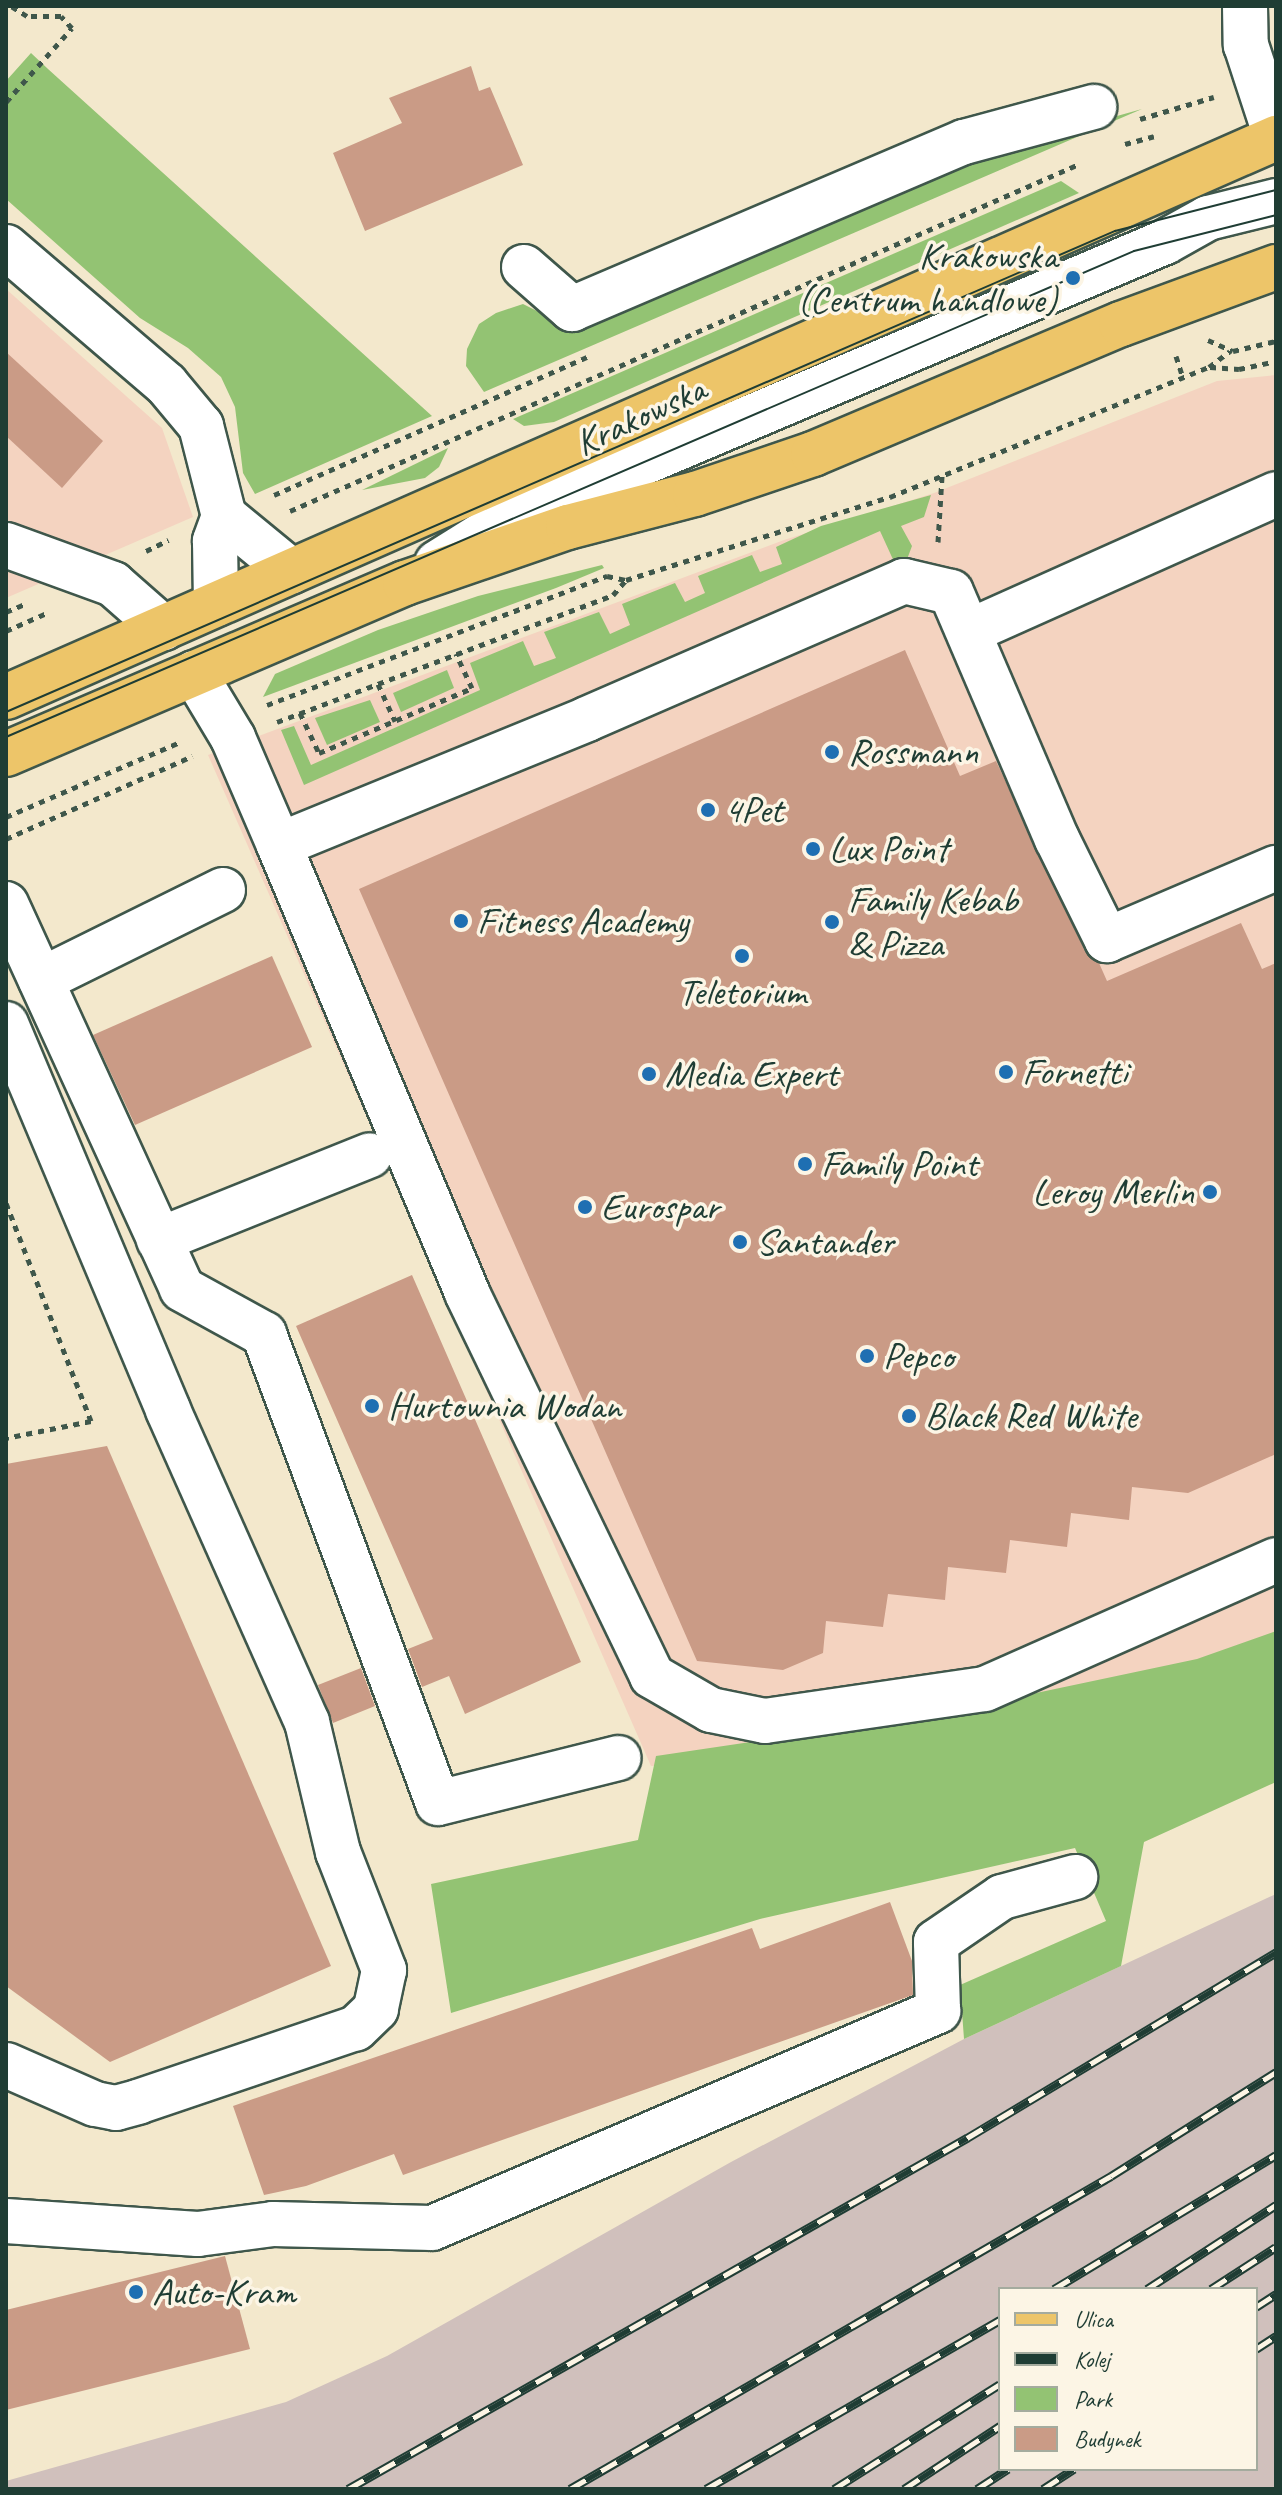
<!DOCTYPE html>
<style>
body{margin:0}
#map{position:relative;width:1282px;height:2495px;overflow:hidden;background:#f3e8cc;font-family:Caveat,sans-serif}
div>[style]{position:absolute}
.built>*{inset:0;background:#f4d3c0}
.industrial>*{inset:0;background:#d0c0bc}
.green>*{inset:0;background:#93c373}
.building>*{inset:0;background:#ca9b86}
.path>*{height:5px;margin-top:-2.5px;transform-origin:0;background:repeating-linear-gradient(90deg,#3f574b 0 6px,transparent 0 12px)}
.roads{filter:drop-shadow(2px 0 #3f574b) drop-shadow(-2px 0 #3f574b) drop-shadow(0 2px #3f574b) drop-shadow(0 -2px #3f574b)}
.minor>*{height:44px;margin:-22px;padding:0 22px;transform-origin:22px;border-radius:22px;background:#fff}
.major>*{height:44px;margin:-22px;padding:0 22px;transform-origin:22px;border-radius:22px;background:#edc569}
.tram>*{height:2px;margin:-1px;padding:0 1px;transform-origin:1px;border-radius:1px;background:#1f3d34}
.rail>*{height:9px;margin-top:-4.5px;transform-origin:0;background:repeating-linear-gradient(90deg,#fcf5e5 0 18px,#1f3d34 0 36px);box-sizing:border-box;border-block:2px solid #1f3d34}
.dots>*{width:22px;height:22px;translate:-50% -50%;box-sizing:border-box;border:4px solid #fcf5e5;border-radius:50%}
span{translate:-50% -50%;white-space:nowrap;text-align:center;line-height:1.15;-webkit-text-stroke:7px #fcf5e5;paint-order:stroke}
.poi-label{font-size:38px;color:#1f3d34}
.right{translate:-100% -50%;text-align:right}
.left{translate:0 -50%;text-align:left}
.street-label{font-size:38px;color:#1f3d34}
.frame{position:absolute;inset:0;border:8px solid #1f3d34;pointer-events:none}
.legend{position:absolute;left:998px;top:2287px;width:260px;height:184px;box-sizing:border-box;background:#fcf5e5;border:2px solid #a4ab9e;margin:0;padding:10px 14px;list-style:none;font-size:24px;color:#1f3d34}
.legend li{display:flex;align-items:center;gap:16px;height:40px}
.legend b{width:40px;border:2px solid #a4ab9e}
</style>
<div id="map">
<div class="built">
<div style="clip-path:polygon(6px 289px,162px 428px,193px 517px,6px 598px)"></div>
<div style="clip-path:polygon(1276px 375px,1276px 1640px,853px 1764px,651px 1766px,208px 755px,784px 540px,934px 493px,1217px 381px)"></div>
</div>
<div class="industrial">
<div style="clip-path:polygon(evenodd,1276px 1894px,1276px 2489px,6px 2489px,6px 2481px,286px 2402px,387px 2356px,731px 2162px,964px 2039px,1276px 1894px,1000px 2289px,1256px 2289px,1256px 2469px,1000px 2469px,1000px 2289px)"></div>
</div>
<div class="green">
<div style="clip-path:polygon(31px 53px,48px 69px,432px 416px,255px 494px,243px 473px,235px 407px,221px 377px,188px 348px,140px 318px,6px 199px,6px 81px)"></div>
<div style="clip-path:polygon(1142px 109px,484px 392px,466px 366px,467px 349px,479px 324px,496px 313px,523px 304px,555px 320px,560px 329px,992px 151px)"></div>
<div style="clip-path:polygon(1061px 181px,1079px 193px,554px 422px,524px 426px,513px 419px)"></div>
<div style="clip-path:polygon(448px 448px,439px 467px,425px 478px,362px 490px)"></div>
<div style="clip-path:polygon(931px 495px,924px 517px,901px 526px,912px 546px,906px 562px,896px 566px,880px 531px,304px 785px,281px 730px,294px 726px,311px 765px,480px 690px,470px 663px,523px 641px,534px 666px,556px 658px,544px 632px,599px 612px,610px 634px,630px 625px,622px 604px,675px 583px,685px 602px,705px 593px,698px 576px,752px 555px,760px 572px,782px 564px,776px 547px,821px 526px)"></div>
<div style="clip-path:polygon(602px 565px,604px 568px,556px 588px,263px 697px,275px 674px,378px 630px,478px 596px)"></div>
<div style="clip-path:polygon(447px 670px,454px 688px,401px 712px,393px 693px)"></div>
<div style="clip-path:polygon(370px 700px,380px 722px,327px 745px,315px 718px)"></div>
<div style="clip-path:polygon(1276px 1631px,1276px 1782px,1144px 1842px,1121px 1966px,964px 2039px,960px 1985px,1106px 1921px,1075px 1848px,760px 1919px,451px 2013px,431px 1884px,638px 1840px,656px 1756px,928px 1716px,1197px 1659px)"></div>
</div>
<div class="building">
<div style="clip-path:polygon(471px 66px,479px 91px,490px 87px,523px 165px,365px 231px,333px 153px,402px 123px,389px 98px)"></div>
<div style="clip-path:polygon(6px 352px,103px 441px,62px 488px,6px 436px)"></div>
<div style="clip-path:polygon(905px 650px,960px 776px,996px 761px,1085px 951px,1099px 963px,1107px 981px,1241px 923px,1262px 969px,1276px 963px,1276px 1454px,1188px 1493px,1132px 1487px,1129px 1520px,1071px 1513px,1067px 1547px,1010px 1540px,1006px 1573px,948px 1567px,945px 1600px,888px 1594px,883px 1627px,826px 1621px,823px 1653px,783px 1670px,697px 1661px,359px 889px)"></div>
<div style="clip-path:polygon(272px 956px,312px 1047px,135px 1125px,93px 1035px)"></div>
<div style="clip-path:polygon(412px 1275px,581px 1662px,465px 1714px,449px 1676px,422px 1687px,408px 1649px,433px 1639px,296px 1326px)"></div>
<div style="clip-path:polygon(107px 1446px,331px 1966px,110px 2062px,6px 1986px,6px 1464px)"></div>
<div style="clip-path:polygon(361px 1668px,375px 1706px,333px 1723px,318px 1685px)"></div>
<div style="clip-path:polygon(890px 1902px,912px 1961px,913px 1995px,403px 2175px,394px 2154px,306px 2186px,264px 2195px,233px 2106px,752px 1928px,760px 1949px)"></div>
<div style="clip-path:polygon(225px 2256px,250px 2349px,6px 2410px,6px 2310px)"></div>
</div>
<div class="path">
<div style="left:6px;top:102px;width:99px;rotate:-48.3deg"></div>
<div style="left:72px;top:28px;width:16px;rotate:-133deg"></div>
<div style="left:61px;top:16px;width:34px;rotate:180deg"></div>
<div style="left:27px;top:16px;width:19px;rotate:-148deg"></div>
<div style="left:1140px;top:119px;width:77px;rotate:-16.6deg"></div>
<div style="left:1125px;top:144px;width:30px;rotate:-15deg"></div>
<div style="left:1208px;top:340px;width:27px;rotate:24deg"></div>
<div style="left:1233px;top:351px;width:44px;rotate:-13.1deg"></div>
<div style="left:1176px;top:356px;width:22px;rotate:72deg"></div>
<div style="left:1210px;top:367px;width:29px;rotate:4deg"></div>
<div style="left:1239px;top:369px;width:38px;rotate:-12deg"></div>
<div style="left:274px;top:495px;width:342px;rotate:-23.8deg"></div>
<div style="left:290px;top:511px;width:862px;rotate:-23.74deg"></div>
<div style="left:938px;top:542px;width:66px;rotate:-86.5deg"></div>
<div style="left:146px;top:551px;width:25px;rotate:-26deg"></div>
<div style="left:6px;top:612px;width:23px;rotate:-23deg"></div>
<div style="left:6px;top:631px;width:47px;rotate:-23.8deg"></div>
<div style="left:378px;top:684px;width:41px;rotate:65.3deg"></div>
<div style="left:267px;top:705px;width:364px;rotate:-20.8deg"></div>
<div style="left:607px;top:576px;width:19px;rotate:12deg"></div>
<div style="left:626px;top:580px;width:277px;rotate:-17.5deg"></div>
<div style="left:890px;top:497px;width:344px;rotate:-22.2deg"></div>
<div style="left:1209px;top:367px;width:26px;rotate:-37deg"></div>
<div style="left:300px;top:713px;width:44px;rotate:64.6deg"></div>
<div style="left:319px;top:753px;width:166px;rotate:-23deg"></div>
<div style="left:472px;top:688px;width:38px;rotate:-115deg"></div>
<div style="left:277px;top:722px;width:359px;rotate:-20.7deg"></div>
<div style="left:613px;top:595px;width:20px;rotate:-49deg"></div>
<div style="left:6px;top:817px;width:189px;rotate:-23.3deg"></div>
<div style="left:6px;top:839px;width:204px;rotate:-24deg"></div>
<div style="left:6px;top:1203px;width:234px;rotate:68.7deg"></div>
<div style="left:91px;top:1421px;width:87px;rotate:168.7deg"></div>
</div>
<div class="roads">
<div class="minor">
<div style="left:1245px;top:6px;width:39px;rotate:89deg"></div>
<div style="left:1246px;top:45px;width:97px;rotate:71.9deg"></div>
<div style="left:6px;top:247px;width:211px;rotate:40.6deg"></div>
<div style="left:166px;top:384px;width:55px;rotate:50.2deg"></div>
<div style="left:201px;top:426px;width:93px;rotate:75.7deg"></div>
<div style="left:224px;top:516px;width:27px;rotate:110deg"></div>
<div style="left:215px;top:541px;width:63px;rotate:89.1deg"></div>
<div style="left:524px;top:267px;width:64px;rotate:41.2deg"></div>
<div style="left:572px;top:309px;width:426px;rotate:-23.1deg"></div>
<div style="left:964px;top:142px;width:135px;rotate:-15.1deg"></div>
<div style="left:224px;top:516px;width:87px;rotate:39.4deg"></div>
<div style="left:6px;top:545px;width:114px;rotate:20deg"></div>
<div style="left:113px;top:584px;width:67px;rotate:41.3deg"></div>
<div style="left:437px;top:563px;width:75px;rotate:-32deg"></div>
<div style="left:501px;top:523px;width:721px;rotate:-22.94deg"></div>
<div style="left:1165px;top:242px;width:49px;rotate:-29.2deg"></div>
<div style="left:1208px;top:218px;width:70px;rotate:-14deg"></div>
<div style="left:970px;top:631px;width:335px;rotate:-24.1deg"></div>
<div style="left:194px;top:673px;width:76px;rotate:59deg"></div>
<div style="left:233px;top:738px;width:116px;rotate:66.7deg"></div>
<div style="left:279px;top:845px;width:333px;rotate:-22.2deg"></div>
<div style="left:587px;top:719px;width:346px;rotate:-23.5deg"></div>
<div style="left:904px;top:581px;width:48px;rotate:13.2deg"></div>
<div style="left:951px;top:592px;width:269px;rotate:66.8deg"></div>
<div style="left:1057px;top:839px;width:113px;rotate:63.7deg"></div>
<div style="left:1107px;top:940px;width:184px;rotate:-23.1deg"></div>
<div style="left:279px;top:845px;width:486px;rotate:67.2deg"></div>
<div style="left:467px;top:1293px;width:425px;rotate:64.2deg"></div>
<div style="left:652px;top:1676px;width:68px;rotate:30deg"></div>
<div style="left:711px;top:1710px;width:55px;rotate:11.5deg"></div>
<div style="left:765px;top:1721px;width:222px;rotate:-8.3deg"></div>
<div style="left:985px;top:1689px;width:318px;rotate:-23.9deg"></div>
<div style="left:6px;top:904px;width:423px;rotate:65.4deg"></div>
<div style="left:182px;top:1289px;width:94px;rotate:28.8deg"></div>
<div style="left:264px;top:1334px;width:500px;rotate:69.65deg"></div>
<div style="left:438px;top:1803px;width:186px;rotate:-14deg"></div>
<div style="left:41px;top:980px;width:203px;rotate:-26.3deg"></div>
<div style="left:6px;top:1024px;width:419px;rotate:67.2deg"></div>
<div style="left:168px;top:1410px;width:342px;rotate:66deg"></div>
<div style="left:307px;top:1722px;width:134px;rotate:76.6deg"></div>
<div style="left:338px;top:1852px;width:127px;rotate:68.7deg"></div>
<div style="left:384px;top:1970px;width:40px;rotate:102deg"></div>
<div style="left:376px;top:2009px;width:28px;rotate:136deg"></div>
<div style="left:356px;top:2028px;width:230px;rotate:161.3deg"></div>
<div style="left:138px;top:2102px;width:23px;rotate:165deg"></div>
<div style="left:116px;top:2108px;width:21px;rotate:-169deg"></div>
<div style="left:95px;top:2104px;width:97px;rotate:-156.3deg"></div>
<div style="left:159px;top:1240px;width:227px;rotate:-21.9deg"></div>
<div style="left:6px;top:2221px;width:192px;rotate:3.9deg"></div>
<div style="left:198px;top:2234px;width:76px;rotate:-7.6deg"></div>
<div style="left:273px;top:2224px;width:159px;rotate:1.4deg"></div>
<div style="left:432px;top:2228px;width:551px;rotate:-23.21deg"></div>
<div style="left:938px;top:2011px;width:69px;rotate:-91.7deg"></div>
<div style="left:936px;top:1942px;width:80px;rotate:-34.3deg"></div>
<div style="left:1002px;top:1897px;width:76px;rotate:-15.3deg"></div>
</div>
<div class="major">
<div style="left:6px;top:697px;width:1388px;rotate:-23.76deg"></div>
<div style="left:6px;top:754px;width:434px;rotate:-23.2deg"></div>
<div style="left:405px;top:583px;width:172px;rotate:-19deg"></div>
<div style="left:568px;top:527px;width:131px;rotate:-14.6deg"></div>
<div style="left:695px;top:494px;width:125px;rotate:-18.7deg"></div>
<div style="left:813px;top:454px;width:334px;rotate:-22.9deg"></div>
<div style="left:1121px;top:324px;width:165px;rotate:-20.2deg"></div>
</div>
</div>
<div class="tram">
<div style="left:6px;top:712px;width:1209px;rotate:-23.45deg"></div>
<div style="left:1115px;top:231px;width:166px;rotate:-14.3deg"></div>
<div style="left:6px;top:737px;width:1228px;rotate:-23.31deg"></div>
<div style="left:1134px;top:251px;width:146px;rotate:-14.2deg"></div>
</div>
<div class="rail">
<div style="left:1054px;top:2289px;width:259px;rotate:-31.1deg"></div>
<div style="left:1147px;top:2289px;width:154px;rotate:-33.1deg"></div>
<div style="left:1211px;top:2289px;width:77px;rotate:-32.9deg"></div>
<div style="left:1256px;top:2307px;width:24px;rotate:-33deg"></div>
<div style="left:1256px;top:2349px;width:24px;rotate:-33deg"></div>
<div style="left:348px;top:2489px;width:712px;rotate:-29.56deg"></div>
<div style="left:967px;top:2138px;width:361px;rotate:-31deg"></div>
<div style="left:570px;top:2489px;width:625px;rotate:-30.05deg"></div>
<div style="left:1111px;top:2176px;width:195px;rotate:-32.2deg"></div>
<div style="left:706px;top:2489px;width:339px;rotate:-29.9deg"></div>
<div style="left:834px;top:2489px;width:196px;rotate:-32.3deg"></div>
<div style="left:904px;top:2489px;width:115px;rotate:-33.3deg"></div>
<div style="left:977px;top:2489px;width:37px;rotate:-33deg"></div>
<div style="left:1043px;top:2489px;width:37px;rotate:-33deg"></div>
</div>
<div class="dots">
<div style="left:1073px;top:278px;background:#1f6fb2"></div>
<div style="left:832px;top:752px;background:#1f6fb2"></div>
<div style="left:708px;top:810px;background:#1f6fb2"></div>
<div style="left:813px;top:849px;background:#1f6fb2"></div>
<div style="left:461px;top:921px;background:#1f6fb2"></div>
<div style="left:832px;top:922px;background:#1f6fb2"></div>
<div style="left:742px;top:956px;background:#1f6fb2"></div>
<div style="left:1006px;top:1072px;background:#1f6fb2"></div>
<div style="left:649px;top:1074px;background:#1f6fb2"></div>
<div style="left:805px;top:1164px;background:#1f6fb2"></div>
<div style="left:1210px;top:1192px;background:#1f6fb2"></div>
<div style="left:585px;top:1207px;background:#1f6fb2"></div>
<div style="left:740px;top:1242px;background:#1f6fb2"></div>
<div style="left:867px;top:1356px;background:#1f6fb2"></div>
<div style="left:372px;top:1406px;background:#1f6fb2"></div>
<div style="left:909px;top:1416px;background:#1f6fb2"></div>
<div style="left:136px;top:2292px;background:#1f6fb2"></div>
</div>
<div class="poi-label">
<span class="right" style="left:1057px;top:278px">Krakowska<br>(Centrum handlowe)</span>
<span class="left" style="left:848px;top:752px">Rossmann</span>
<span class="left" style="left:724px;top:810px">4Pet</span>
<span class="left" style="left:829px;top:849px">Lux Point</span>
<span class="left" style="left:848px;top:922px">Family Kebab<br>&amp; Pizza</span>
<span class="left" style="left:477px;top:921px">Fitness Academy</span>
<span style="left:742px;top:992px">Teletorium</span>
<span class="left" style="left:1022px;top:1072px">Fornetti</span>
<span class="left" style="left:665px;top:1074px">Media Expert</span>
<span class="left" style="left:821px;top:1164px">Family Point</span>
<span class="right" style="left:1194px;top:1192px">Leroy Merlin</span>
<span class="left" style="left:601px;top:1207px">Eurospar</span>
<span class="left" style="left:756px;top:1242px">Santander</span>
<span class="left" style="left:883px;top:1356px">Pepco</span>
<span class="left" style="left:388px;top:1406px">Hurtownia Wodan</span>
<span class="left" style="left:925px;top:1416px">Black Red White</span>
<span class="left" style="left:152px;top:2292px">Auto-Kram</span>
</div>
<div class="street-label">
<span style="left:640px;top:416px;rotate:-25deg">Krakowska</span>
</div>
<div class="frame"></div>
<ul class="legend">
<li><b style="height:10px;background:#edc569"></b>Ulica</li>
<li><b style="height:10px;background:#1f3d34"></b>Kolej</li>
<li><b style="height:22px;background:#93c373"></b>Park</li>
<li><b style="height:22px;background:#ca9b86"></b>Budynek</li>
</ul>
</div>
